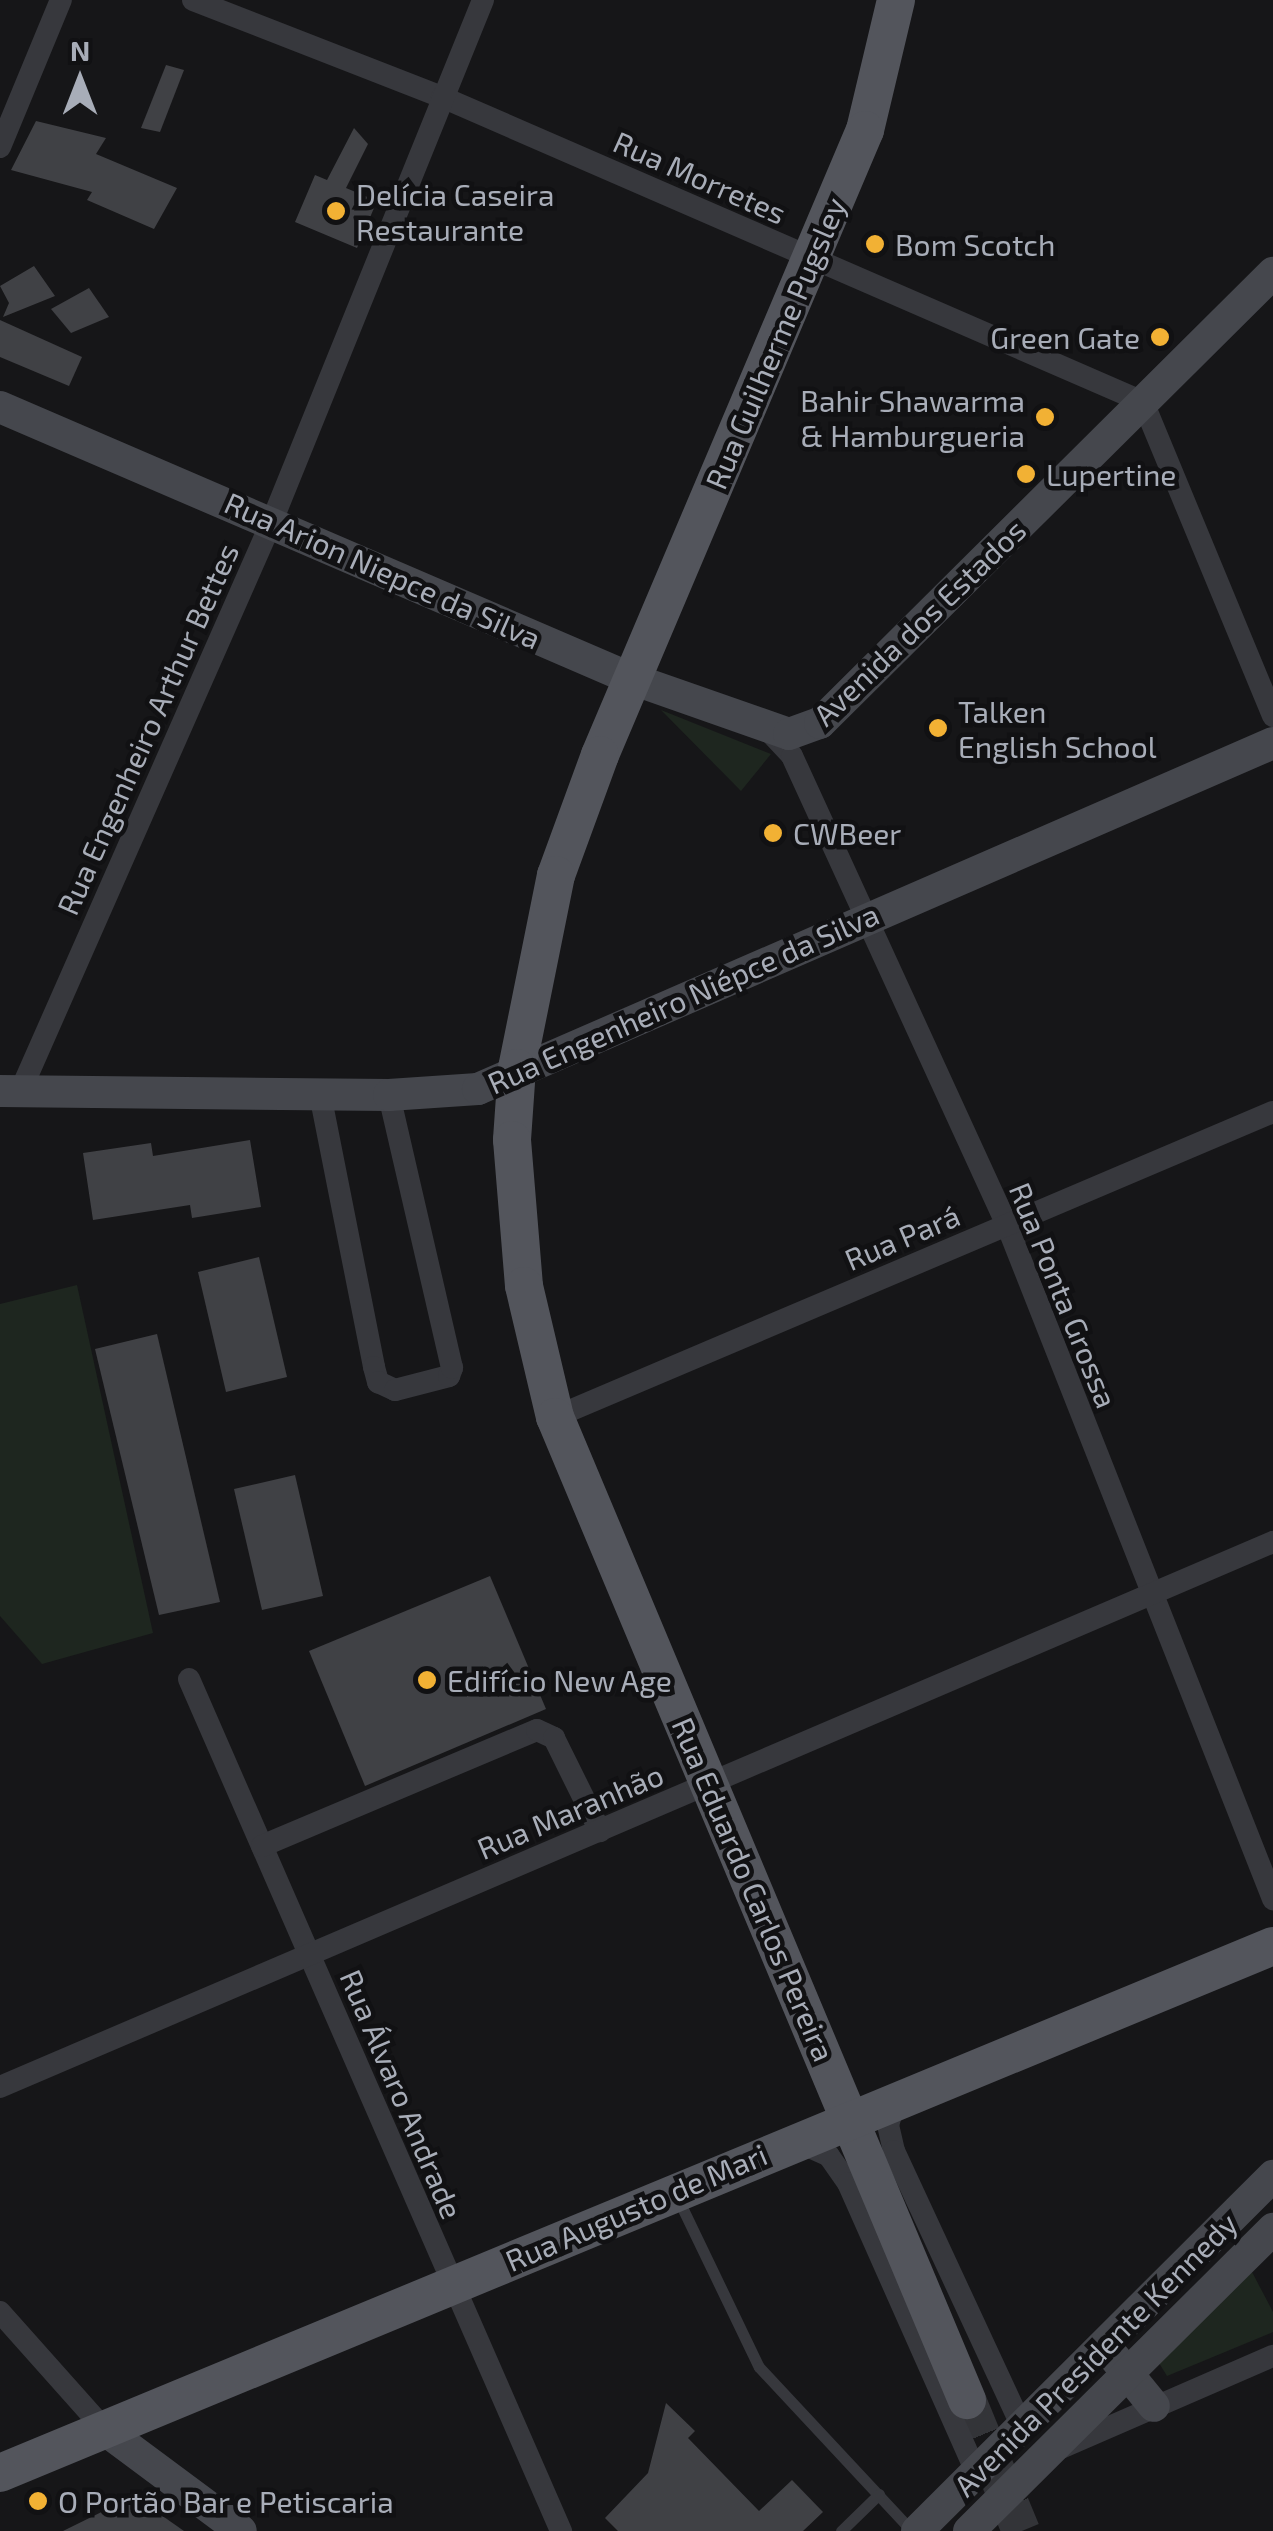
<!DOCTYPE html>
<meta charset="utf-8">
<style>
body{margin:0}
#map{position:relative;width:1273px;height:2531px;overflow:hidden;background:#161618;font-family:"Exo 2",sans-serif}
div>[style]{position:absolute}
.green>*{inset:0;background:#1e261f}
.building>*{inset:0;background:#404145}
.primary-tunnel>*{height:38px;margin-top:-19px;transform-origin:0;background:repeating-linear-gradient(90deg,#333438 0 38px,transparent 0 57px)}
.lane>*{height:11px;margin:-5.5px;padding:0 5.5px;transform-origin:5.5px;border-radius:5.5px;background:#37383d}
.street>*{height:22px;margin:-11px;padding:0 11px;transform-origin:11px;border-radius:11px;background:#37383d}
.secondary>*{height:32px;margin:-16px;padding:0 16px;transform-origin:16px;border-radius:16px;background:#45474d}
.primary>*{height:38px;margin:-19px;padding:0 19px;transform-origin:19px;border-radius:19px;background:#53555c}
.dots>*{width:28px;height:28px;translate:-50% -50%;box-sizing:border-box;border:5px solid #111113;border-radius:50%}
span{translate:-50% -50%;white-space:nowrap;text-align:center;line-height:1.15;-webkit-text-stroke:9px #111113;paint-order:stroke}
.street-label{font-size:30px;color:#a8adb8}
.poi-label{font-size:30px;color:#a8adb8}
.left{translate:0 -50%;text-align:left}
.right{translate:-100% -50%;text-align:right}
.north{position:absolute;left:30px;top:30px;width:100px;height:100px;-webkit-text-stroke:8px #111113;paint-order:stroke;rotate:0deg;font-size:28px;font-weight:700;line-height:40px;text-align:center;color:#a8adb8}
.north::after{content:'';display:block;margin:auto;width:35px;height:45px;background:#a8adb8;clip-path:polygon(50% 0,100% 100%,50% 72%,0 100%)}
</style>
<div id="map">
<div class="green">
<div style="clip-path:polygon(661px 710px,771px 754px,741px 791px)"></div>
<div style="clip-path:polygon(77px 1285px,153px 1633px,42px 1664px,0 1616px,0 1304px)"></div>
<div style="clip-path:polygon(1252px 2272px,1273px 2312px,1273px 2332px,1167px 2376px,1159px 2363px)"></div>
</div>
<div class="building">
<div style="clip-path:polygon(166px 65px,184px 70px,160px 132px,141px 128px)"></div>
<div style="clip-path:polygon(36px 121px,106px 138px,96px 154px,177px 188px,154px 229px,87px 200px,92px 192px,11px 170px)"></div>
<div style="clip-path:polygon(354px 128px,368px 144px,346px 188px,377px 201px,357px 248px,295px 222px,315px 175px,327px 180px)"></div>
<div style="clip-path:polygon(34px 266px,55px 296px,3px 317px,9px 303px,0 286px)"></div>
<div style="clip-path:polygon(89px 288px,109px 317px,71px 333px,51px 309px)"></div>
<div style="clip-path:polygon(0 320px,82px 357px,69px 386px,0 357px)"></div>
<div style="clip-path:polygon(250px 1140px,261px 1207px,192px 1218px,190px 1205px,93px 1220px,83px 1153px,151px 1143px,153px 1156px)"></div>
<div style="clip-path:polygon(259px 1257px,287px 1377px,226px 1392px,198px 1272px)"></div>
<div style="clip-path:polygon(157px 1334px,220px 1602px,159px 1615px,95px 1349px)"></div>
<div style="clip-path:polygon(295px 1475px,323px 1596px,262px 1610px,234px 1489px)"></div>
<div style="clip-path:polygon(490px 1576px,546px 1709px,365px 1786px,309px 1651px)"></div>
<div style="clip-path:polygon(666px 2403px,695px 2431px,688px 2438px,759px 2511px,792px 2480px,823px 2512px,803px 2531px,618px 2531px,605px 2518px,648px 2473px)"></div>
<div style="clip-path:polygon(134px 2496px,184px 2531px,63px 2531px)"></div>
</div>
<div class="primary-tunnel">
<div style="left:967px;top:2400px;width:142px;rotate:67.6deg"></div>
</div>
<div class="lane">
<div style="left:679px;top:2201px;width:184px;rotate:64.3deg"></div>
<div style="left:759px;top:2367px;width:224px;rotate:47deg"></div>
<div style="left:841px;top:2531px;width:53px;rotate:-44.2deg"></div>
</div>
<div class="street">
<div style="left:193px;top:0;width:267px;rotate:21.3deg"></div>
<div style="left:442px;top:97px;width:764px;rotate:23.51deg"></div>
<div style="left:1143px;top:402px;width:340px;rotate:67.5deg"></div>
<div style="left:0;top:147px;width:159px;rotate:-67.5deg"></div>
<div style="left:768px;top:730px;width:35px;rotate:47deg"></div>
<div style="left:792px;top:756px;width:516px;rotate:65.37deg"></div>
<div style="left:1007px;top:1225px;width:725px;rotate:68.46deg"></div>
<div style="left:20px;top:1092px;width:624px;rotate:-66.19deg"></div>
<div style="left:272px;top:521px;width:562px;rotate:-67.95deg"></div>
<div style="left:320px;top:1094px;width:278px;rotate:78.8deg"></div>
<div style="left:374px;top:1367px;width:16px;rotate:75deg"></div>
<div style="left:378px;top:1382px;width:19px;rotate:25deg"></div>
<div style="left:395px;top:1390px;width:56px;rotate:-14.5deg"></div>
<div style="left:449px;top:1376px;width:9px;rotate:-69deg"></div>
<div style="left:452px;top:1368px;width:280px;rotate:-103deg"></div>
<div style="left:555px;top:1417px;width:780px;rotate:-23.02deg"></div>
<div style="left:189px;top:1679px;width:930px;rotate:66.41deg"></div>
<div style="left:262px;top:1846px;width:298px;rotate:-22.9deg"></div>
<div style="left:537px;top:1730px;width:19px;rotate:25deg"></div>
<div style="left:554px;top:1738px;width:104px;rotate:63.7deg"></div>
<div style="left:0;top:2087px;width:1385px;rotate:-23.18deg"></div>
<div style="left:896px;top:2100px;width:26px;rotate:108deg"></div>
<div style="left:888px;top:2125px;width:27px;rotate:77deg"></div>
<div style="left:894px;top:2151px;width:304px;rotate:65.1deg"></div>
<div style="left:796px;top:2141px;width:36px;rotate:24deg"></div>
<div style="left:829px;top:2156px;width:33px;rotate:55deg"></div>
<div style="left:848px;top:2183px;width:316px;rotate:66.1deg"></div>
<div style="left:0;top:2312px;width:158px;rotate:48.3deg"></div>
<div style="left:1061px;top:2448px;width:231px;rotate:-23.5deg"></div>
</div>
<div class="secondary">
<div style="left:0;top:407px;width:688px;rotate:23.29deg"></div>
<div style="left:632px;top:679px;width:166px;rotate:19.3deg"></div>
<div style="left:789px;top:734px;width:33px;rotate:-20deg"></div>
<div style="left:820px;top:723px;width:639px;rotate:-44.81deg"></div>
<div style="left:0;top:1091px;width:389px;rotate:0.6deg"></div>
<div style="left:389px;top:1095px;width:89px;rotate:-3.9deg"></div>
<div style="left:478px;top:1089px;width:867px;rotate:-23.52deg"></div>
<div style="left:1114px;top:2357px;width:63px;rotate:50.8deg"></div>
<div style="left:105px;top:2430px;width:169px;rotate:36.6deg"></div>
<div style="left:917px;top:2531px;width:503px;rotate:-44.92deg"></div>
<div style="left:969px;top:2531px;width:429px;rotate:-44.8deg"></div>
</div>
<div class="primary">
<div style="left:896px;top:0;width:134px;rotate:103.4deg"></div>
<div style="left:865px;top:130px;width:679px;rotate:112.98deg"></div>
<div style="left:600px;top:755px;width:128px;rotate:110.1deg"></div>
<div style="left:556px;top:875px;width:197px;rotate:101.4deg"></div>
<div style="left:517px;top:1068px;width:72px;rotate:94deg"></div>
<div style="left:512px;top:1140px;width:146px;rotate:85.3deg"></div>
<div style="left:524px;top:1286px;width:135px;rotate:76.7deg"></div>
<div style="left:555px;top:1417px;width:1066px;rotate:67.26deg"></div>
<div style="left:0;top:2473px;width:1378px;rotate:-22.49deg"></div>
</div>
<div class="dots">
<div style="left:336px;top:211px;background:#f2b134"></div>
<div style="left:875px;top:244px;background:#f2b134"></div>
<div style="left:1160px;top:337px;background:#f2b134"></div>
<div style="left:1045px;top:417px;background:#f2b134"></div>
<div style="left:1026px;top:474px;background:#f2b134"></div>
<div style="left:938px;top:728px;background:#f2b134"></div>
<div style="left:773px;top:833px;background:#f2b134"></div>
<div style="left:427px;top:1680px;background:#f2b134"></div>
<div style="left:38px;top:2501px;background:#f2b134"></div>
</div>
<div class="street-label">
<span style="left:700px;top:177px;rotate:24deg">Rua Morretes</span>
<span style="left:775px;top:343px;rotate:-67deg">Rua Guilherme Pugsley</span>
<span style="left:383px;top:570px;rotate:24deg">Rua Arion Niepce da Silva</span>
<span style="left:919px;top:622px;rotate:-44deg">Avenida dos Estados</span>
<span style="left:147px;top:729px;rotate:-66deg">Rua Engenheiro Arthur Bettes</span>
<span style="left:683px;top:998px;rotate:-24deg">Rua Engenheiro Niépce da Silva</span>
<span style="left:902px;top:1237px;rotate:-23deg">Rua Pará</span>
<span style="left:1064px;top:1295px;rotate:68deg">Rua Ponta Grossa</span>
<span style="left:570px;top:1811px;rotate:-23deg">Rua Maranhão</span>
<span style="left:754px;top:1889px;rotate:67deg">Rua Eduardo Carlos Pereira</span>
<span style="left:402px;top:2094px;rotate:67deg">Rua Álvaro Andrade</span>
<span style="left:636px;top:2207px;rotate:-23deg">Rua Augusto de Mari</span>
<span style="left:1095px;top:2354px;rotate:-45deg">Avenida Presidente Kennedy</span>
</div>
<div class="poi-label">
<span class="left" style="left:356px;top:211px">Delícia Caseira<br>Restaurante</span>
<span class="left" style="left:895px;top:244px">Bom Scotch</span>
<span class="right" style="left:1140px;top:337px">Green Gate</span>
<span class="right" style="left:1025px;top:417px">Bahir Shawarma<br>&amp; Hamburgueria</span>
<span class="left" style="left:1046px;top:474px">Lupertine</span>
<span class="left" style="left:958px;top:728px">Talken<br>English School</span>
<span class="left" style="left:793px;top:833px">CWBeer</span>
<span class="left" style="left:447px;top:1680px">Edifício New Age</span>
<span class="left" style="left:58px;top:2501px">O Portão Bar e Petiscaria</span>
</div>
<div class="north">N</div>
</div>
